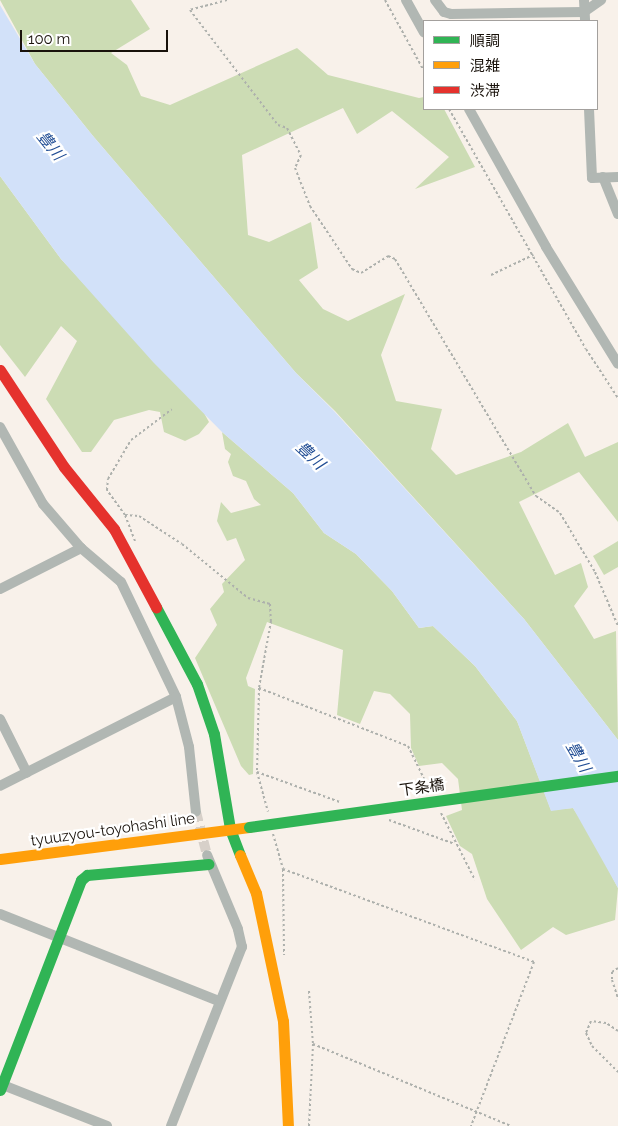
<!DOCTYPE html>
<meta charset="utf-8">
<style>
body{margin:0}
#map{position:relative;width:618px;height:1126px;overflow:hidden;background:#f8f1ea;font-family:Raleway,"Noto Sans JP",sans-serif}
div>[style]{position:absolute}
.forest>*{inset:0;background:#ccdcb4}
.water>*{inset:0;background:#d2e1f9}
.street-tunnel>*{height:10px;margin-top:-5px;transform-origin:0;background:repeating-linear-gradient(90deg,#d7d0c9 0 10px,transparent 0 15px)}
.path>*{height:2px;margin-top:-1px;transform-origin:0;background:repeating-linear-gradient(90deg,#adb0ac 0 2.5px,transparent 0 5px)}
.street>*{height:10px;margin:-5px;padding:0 5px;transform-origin:5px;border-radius:5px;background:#b1b7b3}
.fast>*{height:11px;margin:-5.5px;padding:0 5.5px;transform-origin:5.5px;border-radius:5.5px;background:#30b455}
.slow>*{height:11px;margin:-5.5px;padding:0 5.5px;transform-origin:5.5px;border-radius:5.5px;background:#ff9f0a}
.jam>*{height:11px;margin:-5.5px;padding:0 5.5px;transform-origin:5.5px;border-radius:5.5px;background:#e5322d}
.fast-bridge>*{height:11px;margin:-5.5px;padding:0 5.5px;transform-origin:5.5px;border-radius:5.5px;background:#30b455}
span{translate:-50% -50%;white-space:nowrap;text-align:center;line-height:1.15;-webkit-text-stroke:4.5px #fff;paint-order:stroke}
.street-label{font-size:15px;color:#19120b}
.water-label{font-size:16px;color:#224e95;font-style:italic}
.legend{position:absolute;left:423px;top:20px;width:175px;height:90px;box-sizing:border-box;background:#fff;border:1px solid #a3a09d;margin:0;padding:6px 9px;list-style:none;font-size:15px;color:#19120b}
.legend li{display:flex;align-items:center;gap:10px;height:25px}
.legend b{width:25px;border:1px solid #a3a09d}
.scale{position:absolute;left:20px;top:30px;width:148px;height:22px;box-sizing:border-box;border:2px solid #19120b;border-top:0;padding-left:6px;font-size:15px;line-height:18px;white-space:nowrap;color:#19120b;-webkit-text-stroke:4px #fff;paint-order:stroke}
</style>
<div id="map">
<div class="forest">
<div style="clip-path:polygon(0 0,131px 0,150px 29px,111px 53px,127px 65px,141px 96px,170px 105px,297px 48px,328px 75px,419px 98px,424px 97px,424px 109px,444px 109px,475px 167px,415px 189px,449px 157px,392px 111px,357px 134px,343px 108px,242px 155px,248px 235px,269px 242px,311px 222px,318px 268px,299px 280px,323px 309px,348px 321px,405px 294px,381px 355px,396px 401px,442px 409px,431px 449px,456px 475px,521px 452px,568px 423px,585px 457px,618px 442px,618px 522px,579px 472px,519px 502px,555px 575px,581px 563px,588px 587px,574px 606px,594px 639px,616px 631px,618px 740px,524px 619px,335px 411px,296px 373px,93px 136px,35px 64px)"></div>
<div style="clip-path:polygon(0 176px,61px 259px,204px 413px,209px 422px,199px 434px,185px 441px,164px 432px,160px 412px,149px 410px,114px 420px,91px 452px,82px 452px,46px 399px,77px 341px,61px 326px,25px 377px,0 345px)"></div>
<div style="clip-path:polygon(222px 432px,293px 493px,324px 533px,356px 554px,392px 591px,419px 628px,433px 626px,475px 666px,517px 721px,551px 810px,573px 808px,588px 831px,618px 888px,615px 920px,566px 935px,553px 927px,521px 950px,487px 899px,472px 854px,460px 846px,446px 816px,462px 810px,458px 779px,442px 763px,419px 766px,411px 748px,410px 714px,390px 694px,374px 691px,360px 724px,337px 715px,343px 650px,267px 622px,246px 678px,248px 686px,255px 689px,253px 774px,249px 775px,241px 766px,195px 658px,217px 625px,210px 609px,224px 592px,222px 584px,245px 560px,236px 538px,227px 541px,217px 521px,221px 502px,231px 513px,261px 505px,254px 499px,246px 481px,233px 476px,228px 462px,231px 454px,225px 449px)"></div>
<div style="clip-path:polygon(618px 541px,618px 567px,604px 575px,593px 556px)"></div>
</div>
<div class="water">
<div style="clip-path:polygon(0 5px,35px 64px,93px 136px,296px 373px,334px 411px,524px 619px,618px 740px,618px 888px,573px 808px,551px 811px,517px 721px,475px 666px,433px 626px,419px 628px,392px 591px,356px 554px,324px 533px,293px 493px,222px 432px,153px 362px,61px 259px,0 176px)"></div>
</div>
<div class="street-tunnel">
<div style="left:196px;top:812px;width:44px;rotate:75.7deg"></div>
</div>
<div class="path">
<div style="left:227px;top:0;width:38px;rotate:165deg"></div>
<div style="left:190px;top:10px;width:145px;rotate:52.6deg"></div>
<div style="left:278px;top:125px;width:9px;rotate:18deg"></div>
<div style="left:287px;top:128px;width:30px;rotate:63deg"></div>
<div style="left:301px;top:155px;width:14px;rotate:115deg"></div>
<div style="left:295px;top:168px;width:41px;rotate:68.5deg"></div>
<div style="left:310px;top:206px;width:76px;rotate:56.3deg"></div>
<div style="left:352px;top:269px;width:10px;rotate:24deg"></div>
<div style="left:361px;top:273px;width:32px;rotate:-32deg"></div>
<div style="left:388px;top:256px;width:8px;rotate:23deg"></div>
<div style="left:395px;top:259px;width:276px;rotate:59.3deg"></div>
<div style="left:536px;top:496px;width:29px;rotate:35deg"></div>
<div style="left:560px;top:513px;width:69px;rotate:59.3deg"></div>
<div style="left:595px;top:572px;width:59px;rotate:66.9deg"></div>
<div style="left:385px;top:0;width:81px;rotate:61.2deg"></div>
<div style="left:449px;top:109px;width:276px;rotate:60.3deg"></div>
<div style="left:586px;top:349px;width:59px;rotate:56.9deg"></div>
<div style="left:491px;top:275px;width:47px;rotate:-25.5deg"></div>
<div style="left:125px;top:515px;width:14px;rotate:4deg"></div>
<div style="left:139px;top:516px;width:51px;rotate:33.1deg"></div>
<div style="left:182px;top:544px;width:85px;rotate:39.3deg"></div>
<div style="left:248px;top:598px;width:23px;rotate:15deg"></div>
<div style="left:270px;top:604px;width:17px;rotate:87deg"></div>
<div style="left:271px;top:621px;width:68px;rotate:100.2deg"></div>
<div style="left:259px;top:688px;width:84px;rotate:91.4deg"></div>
<div style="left:257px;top:772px;width:41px;rotate:74.6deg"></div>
<div style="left:135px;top:541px;width:28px;rotate:-111deg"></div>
<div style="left:125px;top:515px;width:31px;rotate:-126deg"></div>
<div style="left:107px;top:490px;width:11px;rotate:-85deg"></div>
<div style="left:108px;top:479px;width:45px;rotate:-59.5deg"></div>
<div style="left:131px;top:440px;width:51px;rotate:-37.1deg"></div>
<div style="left:259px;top:688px;width:160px;rotate:21.3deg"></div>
<div style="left:408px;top:746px;width:50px;rotate:63.9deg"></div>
<div style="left:257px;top:772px;width:88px;rotate:19.9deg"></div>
<div style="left:441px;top:813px;width:75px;rotate:63.1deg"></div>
<div style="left:389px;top:820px;width:70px;rotate:20deg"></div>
<div style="left:273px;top:834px;width:36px;rotate:74deg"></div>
<div style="left:283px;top:869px;width:86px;rotate:89.3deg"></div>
<div style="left:283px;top:869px;width:268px;rotate:20.3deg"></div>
<div style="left:534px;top:962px;width:176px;rotate:111deg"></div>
<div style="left:618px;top:968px;width:7px;rotate:146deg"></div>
<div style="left:612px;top:972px;width:8px;rotate:90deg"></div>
<div style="left:612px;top:980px;width:20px;rotate:72deg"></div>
<div style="left:309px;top:991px;width:53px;rotate:85.7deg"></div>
<div style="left:618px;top:1031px;width:14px;rotate:-146deg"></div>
<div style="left:606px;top:1023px;width:15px;rotate:-172deg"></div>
<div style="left:591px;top:1021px;width:13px;rotate:113deg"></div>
<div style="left:586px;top:1033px;width:14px;rotate:65deg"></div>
<div style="left:592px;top:1046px;width:37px;rotate:45deg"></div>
<div style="left:309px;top:1126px;width:82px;rotate:-87.2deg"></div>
<div style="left:313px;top:1044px;width:214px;rotate:22.5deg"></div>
</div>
<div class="street">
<div style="left:406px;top:0;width:37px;rotate:61deg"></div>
<div style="left:435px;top:0;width:15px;rotate:53deg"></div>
<div style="left:444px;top:12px;width:7px;rotate:16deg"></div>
<div style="left:451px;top:14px;width:133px;rotate:-0.9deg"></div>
<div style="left:584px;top:12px;width:21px;rotate:-35deg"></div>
<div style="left:584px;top:0;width:21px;rotate:87deg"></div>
<div style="left:469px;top:109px;width:158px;rotate:60.8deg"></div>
<div style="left:546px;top:247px;width:137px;rotate:58.4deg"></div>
<div style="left:589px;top:109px;width:69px;rotate:87.5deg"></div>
<div style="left:592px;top:178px;width:26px;rotate:-2deg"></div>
<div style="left:603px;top:177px;width:40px;rotate:68deg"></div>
<div style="left:0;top:427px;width:88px;rotate:60.8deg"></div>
<div style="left:43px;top:504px;width:58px;rotate:49.2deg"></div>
<div style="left:81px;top:548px;width:52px;rotate:40.4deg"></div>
<div style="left:121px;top:582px;width:127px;rotate:64.4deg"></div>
<div style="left:176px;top:697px;width:197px;rotate:153.2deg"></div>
<div style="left:0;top:589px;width:91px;rotate:-26.8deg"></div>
<div style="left:176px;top:697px;width:52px;rotate:75.4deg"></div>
<div style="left:189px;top:747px;width:65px;rotate:83.9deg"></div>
<div style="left:0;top:719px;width:60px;rotate:63.4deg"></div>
<div style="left:0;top:914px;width:236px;rotate:21.7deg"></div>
<div style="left:0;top:1084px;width:115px;rotate:21.4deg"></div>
<div style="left:171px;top:1126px;width:193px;rotate:-68.4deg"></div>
<div style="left:242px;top:947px;width:18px;rotate:-103deg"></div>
<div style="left:238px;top:929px;width:80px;rotate:-112.7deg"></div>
</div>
<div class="fast">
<div style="left:156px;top:607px;width:87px;rotate:62deg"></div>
<div style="left:197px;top:684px;width:53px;rotate:71.2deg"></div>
<div style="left:214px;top:734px;width:96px;rotate:80.4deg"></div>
<div style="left:230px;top:829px;width:28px;rotate:69deg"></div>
<div style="left:0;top:1090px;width:225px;rotate:-68.9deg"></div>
<div style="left:81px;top:880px;width:8px;rotate:-40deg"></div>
<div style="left:87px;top:875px;width:122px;rotate:-5.2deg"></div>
</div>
<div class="slow">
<div style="left:240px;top:855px;width:41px;rotate:67.2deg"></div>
<div style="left:256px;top:893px;width:131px;rotate:78.1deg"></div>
<div style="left:283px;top:1021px;width:105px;rotate:87.3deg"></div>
<div style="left:0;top:859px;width:251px;rotate:-7.3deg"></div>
</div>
<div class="jam">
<div style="left:0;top:370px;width:116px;rotate:56.6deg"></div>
<div style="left:64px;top:467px;width:80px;rotate:51.1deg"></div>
<div style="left:114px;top:529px;width:89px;rotate:61.7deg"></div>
</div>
<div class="fast-bridge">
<div style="left:249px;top:827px;width:373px;rotate:-7.9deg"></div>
</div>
<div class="street-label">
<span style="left:422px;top:788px;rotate:-8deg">下条橋</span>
<span style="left:113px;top:830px;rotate:-8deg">tyuuzyou-toyohashi line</span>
</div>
<div class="water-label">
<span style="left:50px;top:146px;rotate:51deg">豊川</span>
<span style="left:310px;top:456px;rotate:43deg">豊川</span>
<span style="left:578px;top:757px;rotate:60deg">豊川</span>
</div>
<ul class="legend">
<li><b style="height:6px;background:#30b455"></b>順調</li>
<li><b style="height:6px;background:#ff9f0a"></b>混雑</li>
<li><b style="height:6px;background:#e5322d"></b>渋滞</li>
</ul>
<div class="scale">100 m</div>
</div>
